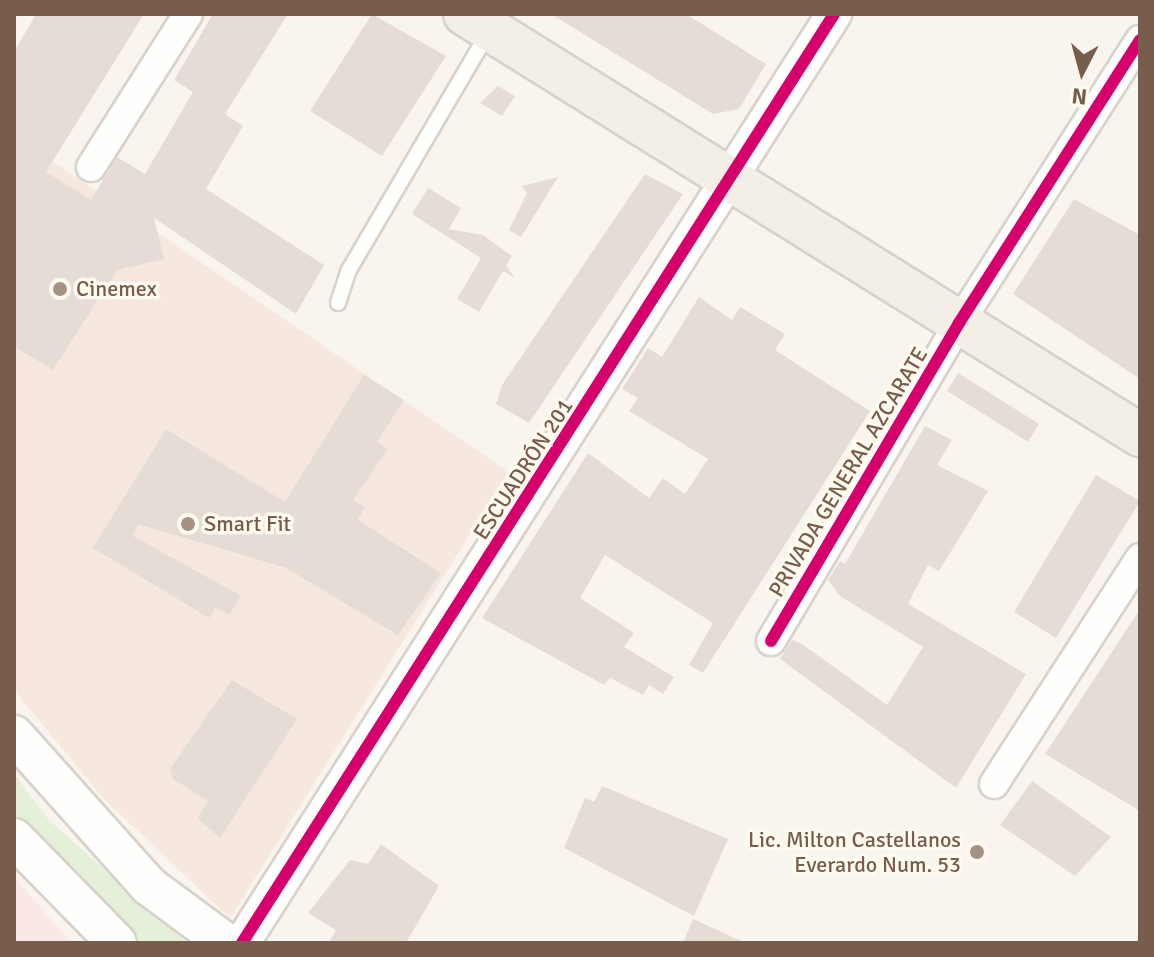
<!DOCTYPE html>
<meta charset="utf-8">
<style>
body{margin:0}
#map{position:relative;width:1154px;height:957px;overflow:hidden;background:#f9f5ee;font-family:Signika,sans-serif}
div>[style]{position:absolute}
.commercial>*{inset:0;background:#f6e8df}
.medical>*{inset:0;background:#fae8e6}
.green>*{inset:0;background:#e5f0d9}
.building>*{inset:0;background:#e5ddd5}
.roads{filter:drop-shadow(2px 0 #d8d2cc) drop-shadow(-2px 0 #d8d2cc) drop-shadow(0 2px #d8d2cc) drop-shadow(0 -2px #d8d2cc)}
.service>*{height:14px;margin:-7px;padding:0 7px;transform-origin:7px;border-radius:7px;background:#fefefc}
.minor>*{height:28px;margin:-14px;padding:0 14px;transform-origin:14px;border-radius:14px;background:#fefefc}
.tertiary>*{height:34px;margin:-17px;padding:0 17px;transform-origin:17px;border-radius:17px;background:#fefefc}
.secondary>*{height:38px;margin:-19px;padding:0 19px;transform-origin:19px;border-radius:19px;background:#fefefc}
.primary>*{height:42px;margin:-21px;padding:0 21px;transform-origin:21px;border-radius:21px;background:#f3eee6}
.cycleway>*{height:12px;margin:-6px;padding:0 6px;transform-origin:6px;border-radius:6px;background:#d6006c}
.dots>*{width:22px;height:22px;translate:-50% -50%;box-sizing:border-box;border:4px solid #fffaf0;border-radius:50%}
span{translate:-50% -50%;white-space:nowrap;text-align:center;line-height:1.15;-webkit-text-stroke:7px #fffaf0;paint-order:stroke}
.poi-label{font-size:22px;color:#785d4c}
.left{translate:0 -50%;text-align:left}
.right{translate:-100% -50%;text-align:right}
.street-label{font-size:22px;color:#785d4c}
.frame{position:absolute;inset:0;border:16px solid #785d4c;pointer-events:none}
.north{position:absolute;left:1042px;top:32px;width:80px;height:80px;-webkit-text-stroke:6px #fffaf0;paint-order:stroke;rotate:186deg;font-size:22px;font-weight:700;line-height:32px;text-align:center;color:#785d4c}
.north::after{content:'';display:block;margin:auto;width:28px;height:36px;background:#785d4c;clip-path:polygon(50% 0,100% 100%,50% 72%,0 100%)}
</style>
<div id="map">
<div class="commercial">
<div style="clip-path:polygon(14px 135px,509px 472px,230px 918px,104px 799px,14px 690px)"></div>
</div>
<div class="medical">
<div style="clip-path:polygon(14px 877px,72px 943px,14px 943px)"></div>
</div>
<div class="green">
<div style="clip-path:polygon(14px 774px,49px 820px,187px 943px,130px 943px,14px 828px)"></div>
</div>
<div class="building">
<div style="clip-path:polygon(36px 14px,144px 14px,46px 172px,91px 200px,117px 157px,145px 174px,193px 92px,174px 80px,213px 14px,288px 14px,225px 114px,243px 126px,206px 189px,324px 265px,296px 314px,154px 218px,164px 259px,117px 270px,53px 370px,14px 346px,14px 52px)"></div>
<div style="clip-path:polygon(372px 14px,446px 56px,382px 156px,310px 111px)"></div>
<div style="clip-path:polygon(551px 14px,686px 14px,766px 64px,739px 109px,713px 114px)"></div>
<div style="clip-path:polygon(498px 86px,515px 96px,502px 116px,480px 103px)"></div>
<div style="clip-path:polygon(645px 174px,683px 194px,529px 423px,496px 404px,502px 385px)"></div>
<div style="clip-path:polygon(558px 177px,521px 237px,509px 230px,527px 193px,522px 186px)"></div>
<div style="clip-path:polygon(428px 188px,461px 208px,449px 229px,483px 235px,512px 256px,506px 266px,515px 278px,503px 271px,479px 312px,457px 299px,481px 258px,412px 214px)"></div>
<div style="clip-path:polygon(1074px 199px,1140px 235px,1140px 379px,1013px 294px)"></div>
<div style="clip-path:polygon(699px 297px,732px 320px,740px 307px,785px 334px,775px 350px,870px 411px,703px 673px,689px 665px,713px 623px,605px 555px,580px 598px,634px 633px,624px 647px,674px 677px,663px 694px,649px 685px,643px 695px,610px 678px,604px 685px,482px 618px,588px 453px,649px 498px,663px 478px,685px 494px,708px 459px,629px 411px,638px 398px,622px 389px,648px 348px,662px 357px)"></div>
<div style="clip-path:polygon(958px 373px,1039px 424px,1028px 442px,947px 391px)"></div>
<div style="clip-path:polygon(364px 375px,404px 400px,377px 442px,388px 449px,353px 500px,365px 507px,358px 520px,441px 573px,398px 635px,286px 568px,138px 524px,133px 536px,241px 596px,229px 615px,216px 607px,209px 618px,93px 548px,166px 429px,285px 502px)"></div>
<div style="clip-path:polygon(925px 426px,952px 440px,937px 465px,988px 491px,939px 571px,928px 565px,908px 604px,1026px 674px,956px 788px,780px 659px,792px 640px,802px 644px,887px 705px,923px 647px,840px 596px,828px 580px,840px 561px,845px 564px)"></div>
<div style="clip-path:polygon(1096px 475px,1140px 501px,1056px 638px,1014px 612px)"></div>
<div style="clip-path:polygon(1140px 609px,1140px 811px,1045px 754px)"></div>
<div style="clip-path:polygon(232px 680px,297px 719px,220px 838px,197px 818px,208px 801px,173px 779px,170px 769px)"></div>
<div style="clip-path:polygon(1032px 781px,1111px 837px,1075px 876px,1000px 825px)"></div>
<div style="clip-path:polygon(602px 786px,728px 839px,694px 916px,564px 848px,585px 798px,594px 802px)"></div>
<div style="clip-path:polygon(381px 844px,439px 886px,406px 943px,328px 943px,336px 930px,308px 913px,350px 860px,368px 864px)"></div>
<div style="clip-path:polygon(693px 919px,746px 943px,683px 943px)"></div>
</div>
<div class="roads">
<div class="service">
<div style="left:338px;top:303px;width:35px;rotate:-72deg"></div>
<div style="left:349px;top:270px;width:277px;rotate:-59.6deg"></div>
</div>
<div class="minor">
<div style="left:91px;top:167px;width:181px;rotate:-57.6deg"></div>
<div style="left:771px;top:641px;width:369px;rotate:-59.4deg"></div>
<div style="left:959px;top:323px;width:336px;rotate:-57.4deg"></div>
<div style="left:994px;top:784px;width:269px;rotate:-57.1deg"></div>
</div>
<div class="tertiary">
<div style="left:242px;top:943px;width:1102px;rotate:-57.49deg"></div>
</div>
<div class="secondary">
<div style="left:14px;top:735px;width:203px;rotate:48.2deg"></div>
<div style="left:149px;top:886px;width:96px;rotate:36.5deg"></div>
<div style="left:14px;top:838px;width:147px;rotate:45.6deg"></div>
</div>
<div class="primary">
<div style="left:465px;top:14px;width:796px;rotate:31.95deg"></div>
</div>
</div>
<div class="cycleway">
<div style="left:771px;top:641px;width:369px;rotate:-59.4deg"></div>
<div style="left:959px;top:323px;width:336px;rotate:-57.4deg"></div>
<div style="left:242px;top:943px;width:1102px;rotate:-57.49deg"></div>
</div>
<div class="dots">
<div style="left:60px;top:289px;background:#a59285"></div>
<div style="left:188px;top:524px;background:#a59285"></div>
<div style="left:977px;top:852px;background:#a59285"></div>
</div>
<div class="poi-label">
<span class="left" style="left:76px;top:289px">Cinemex</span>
<span class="left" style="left:204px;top:524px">Smart Fit</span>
<span class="right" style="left:961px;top:852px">Lic. Milton Castellanos<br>Everardo Num. 53</span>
</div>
<div class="street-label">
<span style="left:523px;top:469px;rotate:-57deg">ESCUADRÓN 201</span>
<span style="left:848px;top:472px;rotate:-59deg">PRIVADA GENERAL AZCARATE</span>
</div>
<div class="frame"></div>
<div class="north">N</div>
</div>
